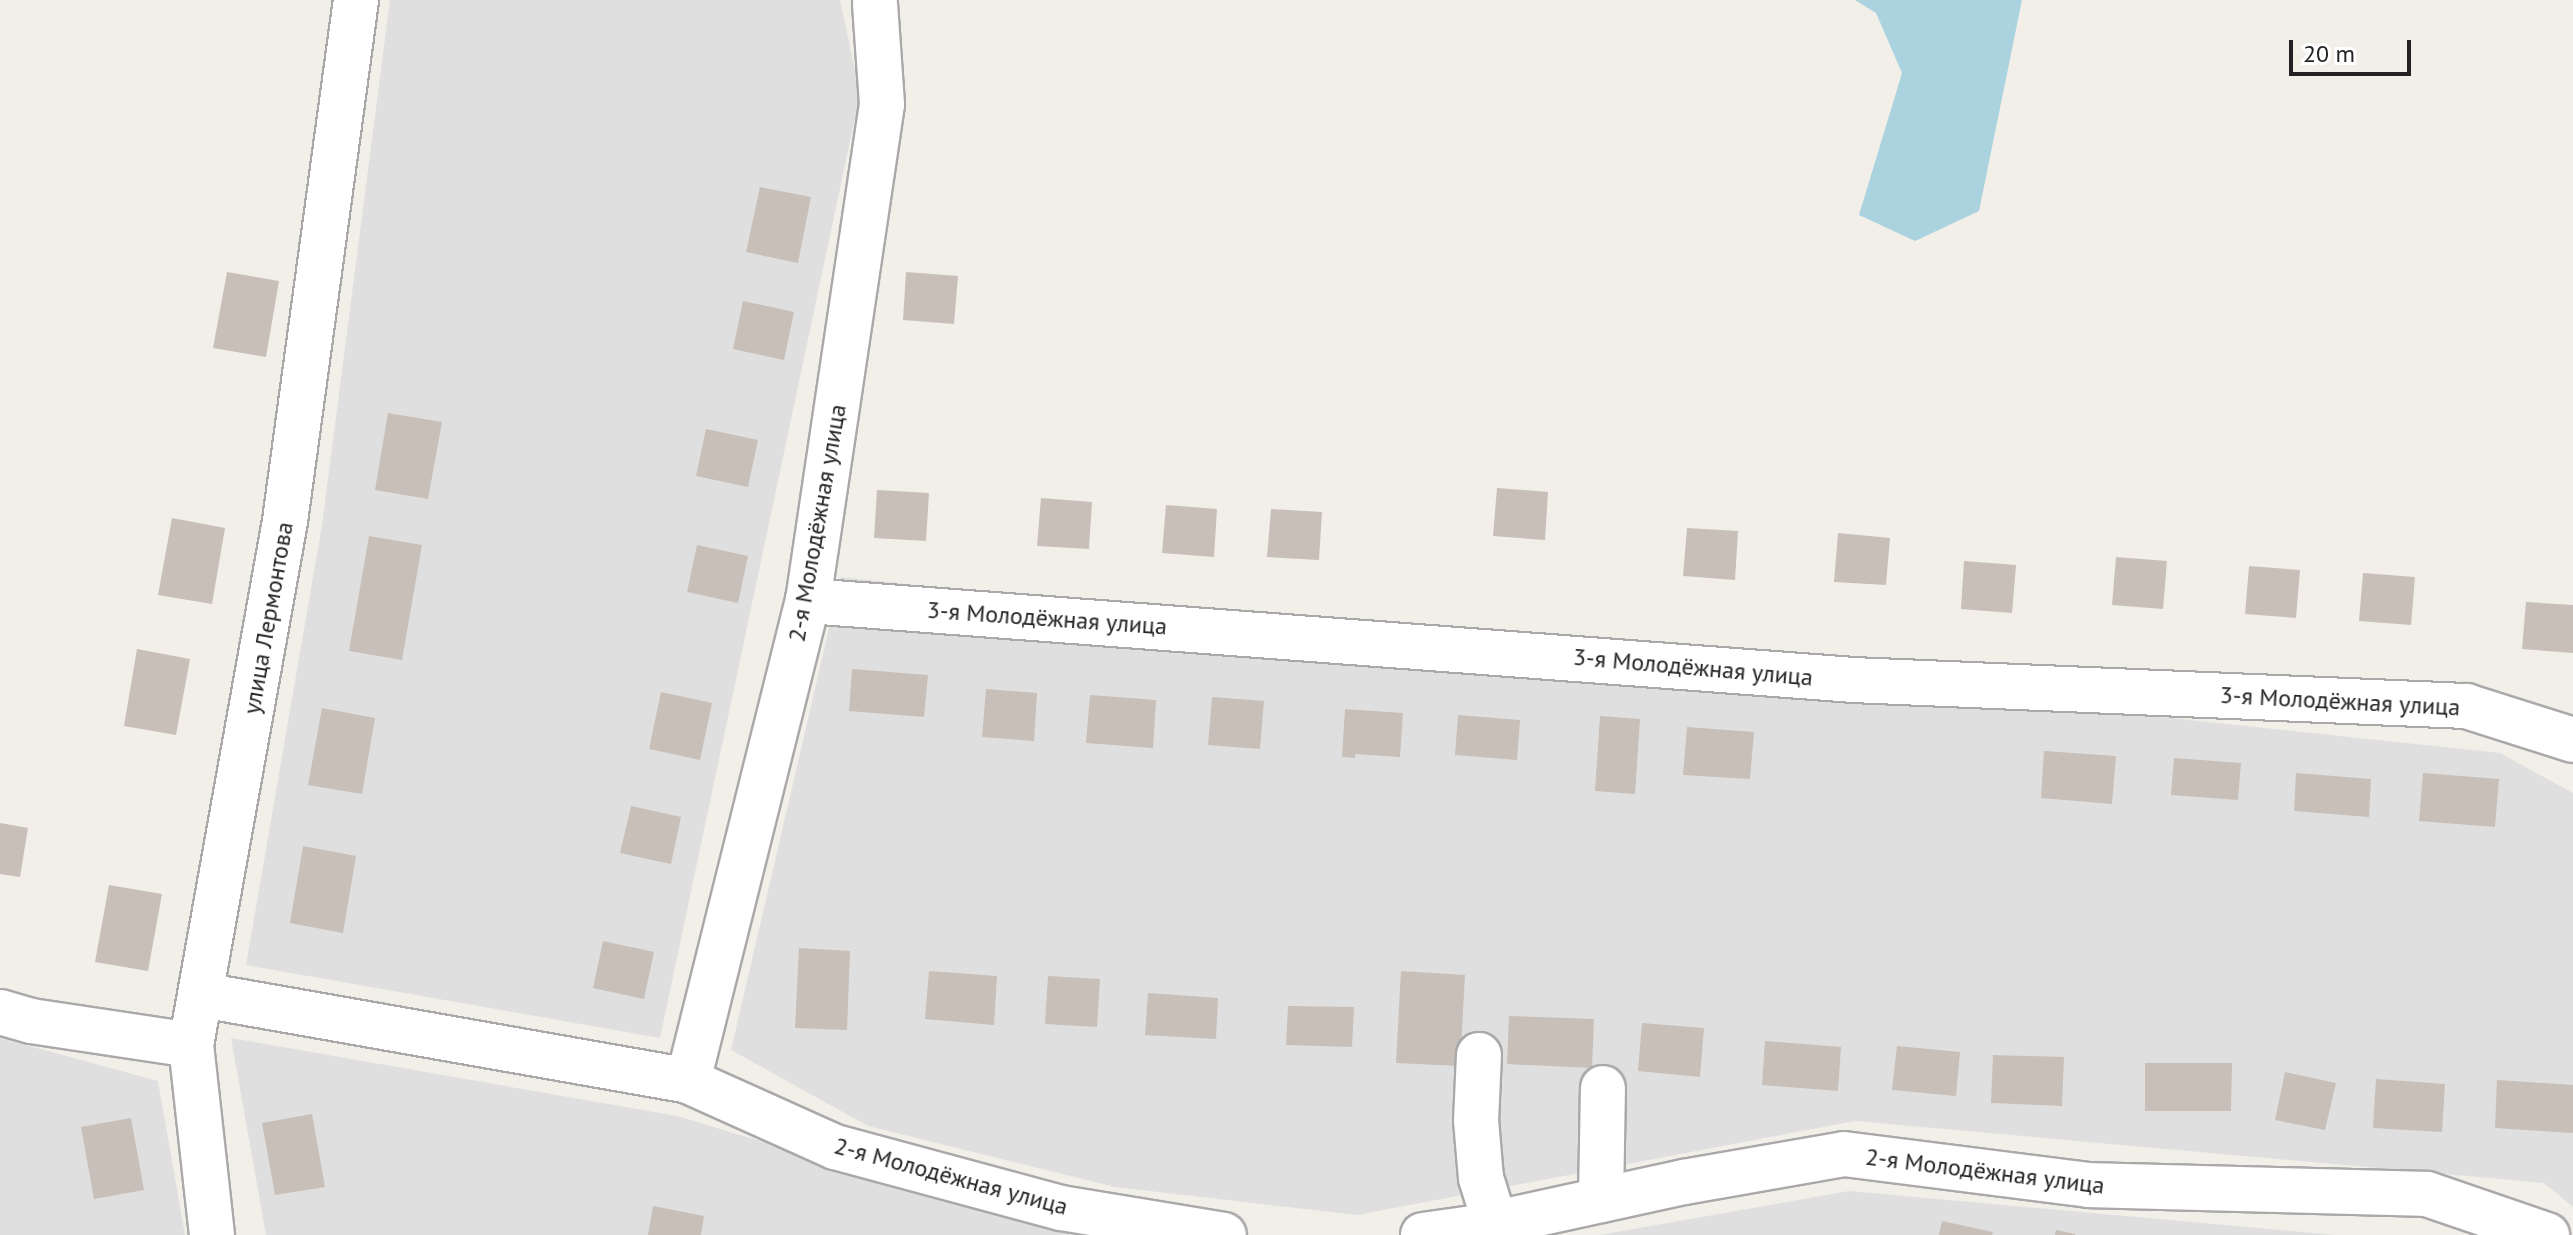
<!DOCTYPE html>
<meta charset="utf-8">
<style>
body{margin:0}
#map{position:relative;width:2573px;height:1235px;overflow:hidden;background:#f2efe9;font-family:"PT Sans",sans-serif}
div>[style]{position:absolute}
.residential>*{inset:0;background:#e0dfdf}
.water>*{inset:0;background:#aad3df}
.building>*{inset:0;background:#c7bfb8}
.roads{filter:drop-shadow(2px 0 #a9a9a9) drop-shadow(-2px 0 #a9a9a9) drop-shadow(0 2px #a9a9a9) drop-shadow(0 -2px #a9a9a9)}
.minor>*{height:44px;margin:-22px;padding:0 22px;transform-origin:22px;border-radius:22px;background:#fff}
span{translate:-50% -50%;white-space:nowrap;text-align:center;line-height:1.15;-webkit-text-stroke:6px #fff;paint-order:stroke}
.street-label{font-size:24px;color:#222}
.scale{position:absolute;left:2289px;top:40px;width:122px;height:36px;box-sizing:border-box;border:4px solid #222;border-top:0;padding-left:10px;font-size:24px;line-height:28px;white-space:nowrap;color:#222;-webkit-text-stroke:6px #fff;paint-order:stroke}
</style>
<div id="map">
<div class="residential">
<div style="clip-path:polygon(390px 0,840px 0,860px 94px,660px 1038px,246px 965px,322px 525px)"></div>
<div style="clip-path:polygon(841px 577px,2500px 753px,2573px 793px,2573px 1207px,2544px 1183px,1855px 1121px,1357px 1215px,1115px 1187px,868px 1126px,731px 1050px)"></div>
<div style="clip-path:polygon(0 1038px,158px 1081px,185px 1235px,0 1235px)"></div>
<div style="clip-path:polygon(231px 1038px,677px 1116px,1071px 1235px,266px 1235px)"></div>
<div style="clip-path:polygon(1849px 1191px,2336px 1235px,1599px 1235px)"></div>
</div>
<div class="water">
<div style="clip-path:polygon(1855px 0,2022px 0,1979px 211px,1915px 241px,1859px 215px,1902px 73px,1876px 13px)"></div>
</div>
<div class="building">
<div style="clip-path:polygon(760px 187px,811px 197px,798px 263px,746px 252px)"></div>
<div style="clip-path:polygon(227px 272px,279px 281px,266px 357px,213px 348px)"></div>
<div style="clip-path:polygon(906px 272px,958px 276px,954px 324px,903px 320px)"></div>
<div style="clip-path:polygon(743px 301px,794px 312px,784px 360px,733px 349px)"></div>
<div style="clip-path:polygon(388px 413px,442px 422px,428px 499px,375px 490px)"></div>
<div style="clip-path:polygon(706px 429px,758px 440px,748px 487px,696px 476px)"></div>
<div style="clip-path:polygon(1497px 488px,1548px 492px,1545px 540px,1493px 536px)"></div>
<div style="clip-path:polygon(877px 490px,929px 493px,926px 541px,874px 538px)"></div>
<div style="clip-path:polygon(1041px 498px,1092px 502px,1089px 549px,1037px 546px)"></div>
<div style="clip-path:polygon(1166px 505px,1217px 509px,1214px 557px,1162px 553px)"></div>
<div style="clip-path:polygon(1271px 509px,1322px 512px,1319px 560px,1267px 557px)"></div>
<div style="clip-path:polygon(172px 518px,225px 528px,212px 604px,158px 595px)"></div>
<div style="clip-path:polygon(1687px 528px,1738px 531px,1735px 580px,1683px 576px)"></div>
<div style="clip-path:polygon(1838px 533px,1890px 538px,1886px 585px,1834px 582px)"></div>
<div style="clip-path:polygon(369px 536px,422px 545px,402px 660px,349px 651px)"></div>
<div style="clip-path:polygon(697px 545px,748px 556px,738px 603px,687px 592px)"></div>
<div style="clip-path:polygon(2116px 557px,2167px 561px,2163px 609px,2112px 605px)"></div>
<div style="clip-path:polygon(1964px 561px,2016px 565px,2012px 613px,1961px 609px)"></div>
<div style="clip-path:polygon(2249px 566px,2300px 570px,2296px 618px,2245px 614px)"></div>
<div style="clip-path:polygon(2363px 573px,2415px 577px,2411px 625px,2359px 621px)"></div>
<div style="clip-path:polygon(2526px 602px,2573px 605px,2573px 653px,2522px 649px)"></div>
<div style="clip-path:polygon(137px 649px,190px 659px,176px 735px,124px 726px)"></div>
<div style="clip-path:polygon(852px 669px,928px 675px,924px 717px,849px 711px)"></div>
<div style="clip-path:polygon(986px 689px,1037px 693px,1034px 741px,982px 737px)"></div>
<div style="clip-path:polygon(661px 692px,712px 703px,700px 760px,649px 749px)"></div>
<div style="clip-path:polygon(1090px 695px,1156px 700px,1153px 748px,1086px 743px)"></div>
<div style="clip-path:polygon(1212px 697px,1264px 701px,1260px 749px,1208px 745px)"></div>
<div style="clip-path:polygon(322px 708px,375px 718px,362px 794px,308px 785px)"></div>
<div style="clip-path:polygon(1345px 709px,1403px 713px,1400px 757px,1355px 754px,1355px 758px,1342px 757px)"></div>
<div style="clip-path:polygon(1458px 715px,1520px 720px,1517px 760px,1455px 755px)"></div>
<div style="clip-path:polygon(1600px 716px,1640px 719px,1635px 794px,1595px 791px)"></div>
<div style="clip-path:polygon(1687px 727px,1754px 732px,1750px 779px,1683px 775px)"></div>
<div style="clip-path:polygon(2044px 751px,2116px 756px,2112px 804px,2041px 798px)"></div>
<div style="clip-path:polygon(2174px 758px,2241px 763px,2238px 800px,2171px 795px)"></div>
<div style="clip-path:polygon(2296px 773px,2371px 779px,2369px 817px,2294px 811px)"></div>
<div style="clip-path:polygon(2423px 773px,2499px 779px,2495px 827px,2419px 821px)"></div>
<div style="clip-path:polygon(631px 806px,681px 817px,671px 864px,620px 853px)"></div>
<div style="clip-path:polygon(0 823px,28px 828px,20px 877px,0 874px)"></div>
<div style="clip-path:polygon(303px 846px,356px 856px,343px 933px,290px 923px)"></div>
<div style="clip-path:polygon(109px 885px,162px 894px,148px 971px,95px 962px)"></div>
<div style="clip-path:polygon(603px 941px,654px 952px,644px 999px,593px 988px)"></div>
<div style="clip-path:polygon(799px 948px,850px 951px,847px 1030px,795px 1028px)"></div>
<div style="clip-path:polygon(929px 971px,997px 976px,994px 1025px,925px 1019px)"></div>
<div style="clip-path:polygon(1401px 971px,1465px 975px,1460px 1066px,1396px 1063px)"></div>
<div style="clip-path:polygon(1048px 976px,1100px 979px,1097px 1027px,1045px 1024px)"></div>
<div style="clip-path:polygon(1148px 993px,1218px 998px,1216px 1039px,1145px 1035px)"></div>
<div style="clip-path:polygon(1288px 1006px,1354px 1007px,1352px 1047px,1286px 1045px)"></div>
<div style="clip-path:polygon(1509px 1016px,1594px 1019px,1592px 1068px,1507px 1064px)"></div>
<div style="clip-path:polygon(1642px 1023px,1704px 1028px,1700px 1077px,1638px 1071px)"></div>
<div style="clip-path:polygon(1765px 1041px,1841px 1047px,1838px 1091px,1762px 1085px)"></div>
<div style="clip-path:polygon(1897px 1046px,1960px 1052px,1956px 1096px,1892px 1090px)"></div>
<div style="clip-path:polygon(1993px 1055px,2064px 1057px,2062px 1106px,1991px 1103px)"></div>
<div style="clip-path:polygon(2145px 1063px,2232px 1063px,2231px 1111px,2145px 1111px)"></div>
<div style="clip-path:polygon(2285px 1072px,2336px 1083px,2325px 1130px,2275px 1120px)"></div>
<div style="clip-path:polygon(2376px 1079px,2445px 1084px,2442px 1132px,2373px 1128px)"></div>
<div style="clip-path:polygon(2497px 1080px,2573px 1085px,2573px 1133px,2495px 1128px)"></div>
<div style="clip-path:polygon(312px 1114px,325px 1187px,275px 1195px,262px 1123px)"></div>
<div style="clip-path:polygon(131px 1118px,144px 1190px,94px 1199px,81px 1127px)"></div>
<div style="clip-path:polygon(653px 1206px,704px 1216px,701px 1235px,648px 1235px)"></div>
<div style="clip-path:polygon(1942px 1221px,1993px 1232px,1992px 1235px,1939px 1235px)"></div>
<div style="clip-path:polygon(2056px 1230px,2075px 1234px,2075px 1235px,2055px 1235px)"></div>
</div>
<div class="roads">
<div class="minor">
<div style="left:808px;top:601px;width:1048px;rotate:4.32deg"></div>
<div style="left:1853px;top:680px;width:614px;rotate:2.43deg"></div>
<div style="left:2466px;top:706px;width:112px;rotate:17.6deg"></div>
<div style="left:202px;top:995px;width:494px;rotate:10deg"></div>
<div style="left:688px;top:1081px;width:161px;rotate:24.2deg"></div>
<div style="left:835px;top:1147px;width:234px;rotate:15.1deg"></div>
<div style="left:1061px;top:1208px;width:165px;rotate:9.4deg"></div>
<div style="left:0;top:1012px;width:32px;rotate:16deg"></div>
<div style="left:31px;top:1021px;width:162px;rotate:8.5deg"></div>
<div style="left:1479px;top:1055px;width:65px;rotate:92.6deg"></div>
<div style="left:1476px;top:1120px;width:58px;rotate:85.1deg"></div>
<div style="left:1481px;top:1178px;width:47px;rotate:72.7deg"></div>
<div style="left:688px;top:1081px;width:495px;rotate:-76deg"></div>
<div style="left:808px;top:601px;width:502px;rotate:-81.53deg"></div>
<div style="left:882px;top:104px;width:101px;rotate:-94deg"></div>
<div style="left:1601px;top:1200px;width:112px;rotate:-89deg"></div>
<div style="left:212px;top:1235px;width:191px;rotate:-96.3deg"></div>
<div style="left:191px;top:1045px;width:532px;rotate:-79.83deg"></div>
<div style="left:285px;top:521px;width:526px;rotate:-82.24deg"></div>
<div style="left:1423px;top:1235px;width:50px;rotate:-8deg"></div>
<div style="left:1473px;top:1228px;width:216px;rotate:-12.3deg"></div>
<div style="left:1684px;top:1182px;width:162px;rotate:-9.9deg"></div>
<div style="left:1844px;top:1154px;width:247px;rotate:7.2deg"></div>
<div style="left:2089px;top:1185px;width:338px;rotate:1.5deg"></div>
<div style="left:2427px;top:1194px;width:127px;rotate:18.9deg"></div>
</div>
</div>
<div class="street-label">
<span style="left:817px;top:523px;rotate:-80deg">2-я Молодёжная улица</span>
<span style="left:268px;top:618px;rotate:-80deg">улица Лермонтова</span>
<span style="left:1047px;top:618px;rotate:4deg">3-я Молодёжная улица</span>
<span style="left:1693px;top:667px;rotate:5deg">3-я Молодёжная улица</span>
<span style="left:2340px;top:701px;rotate:3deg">3-я Молодёжная улица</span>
<span style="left:1985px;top:1171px;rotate:7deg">2-я Молодёжная улица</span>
<span style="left:951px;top:1176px;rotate:15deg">2-я Молодёжная улица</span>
</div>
<div class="scale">20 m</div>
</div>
